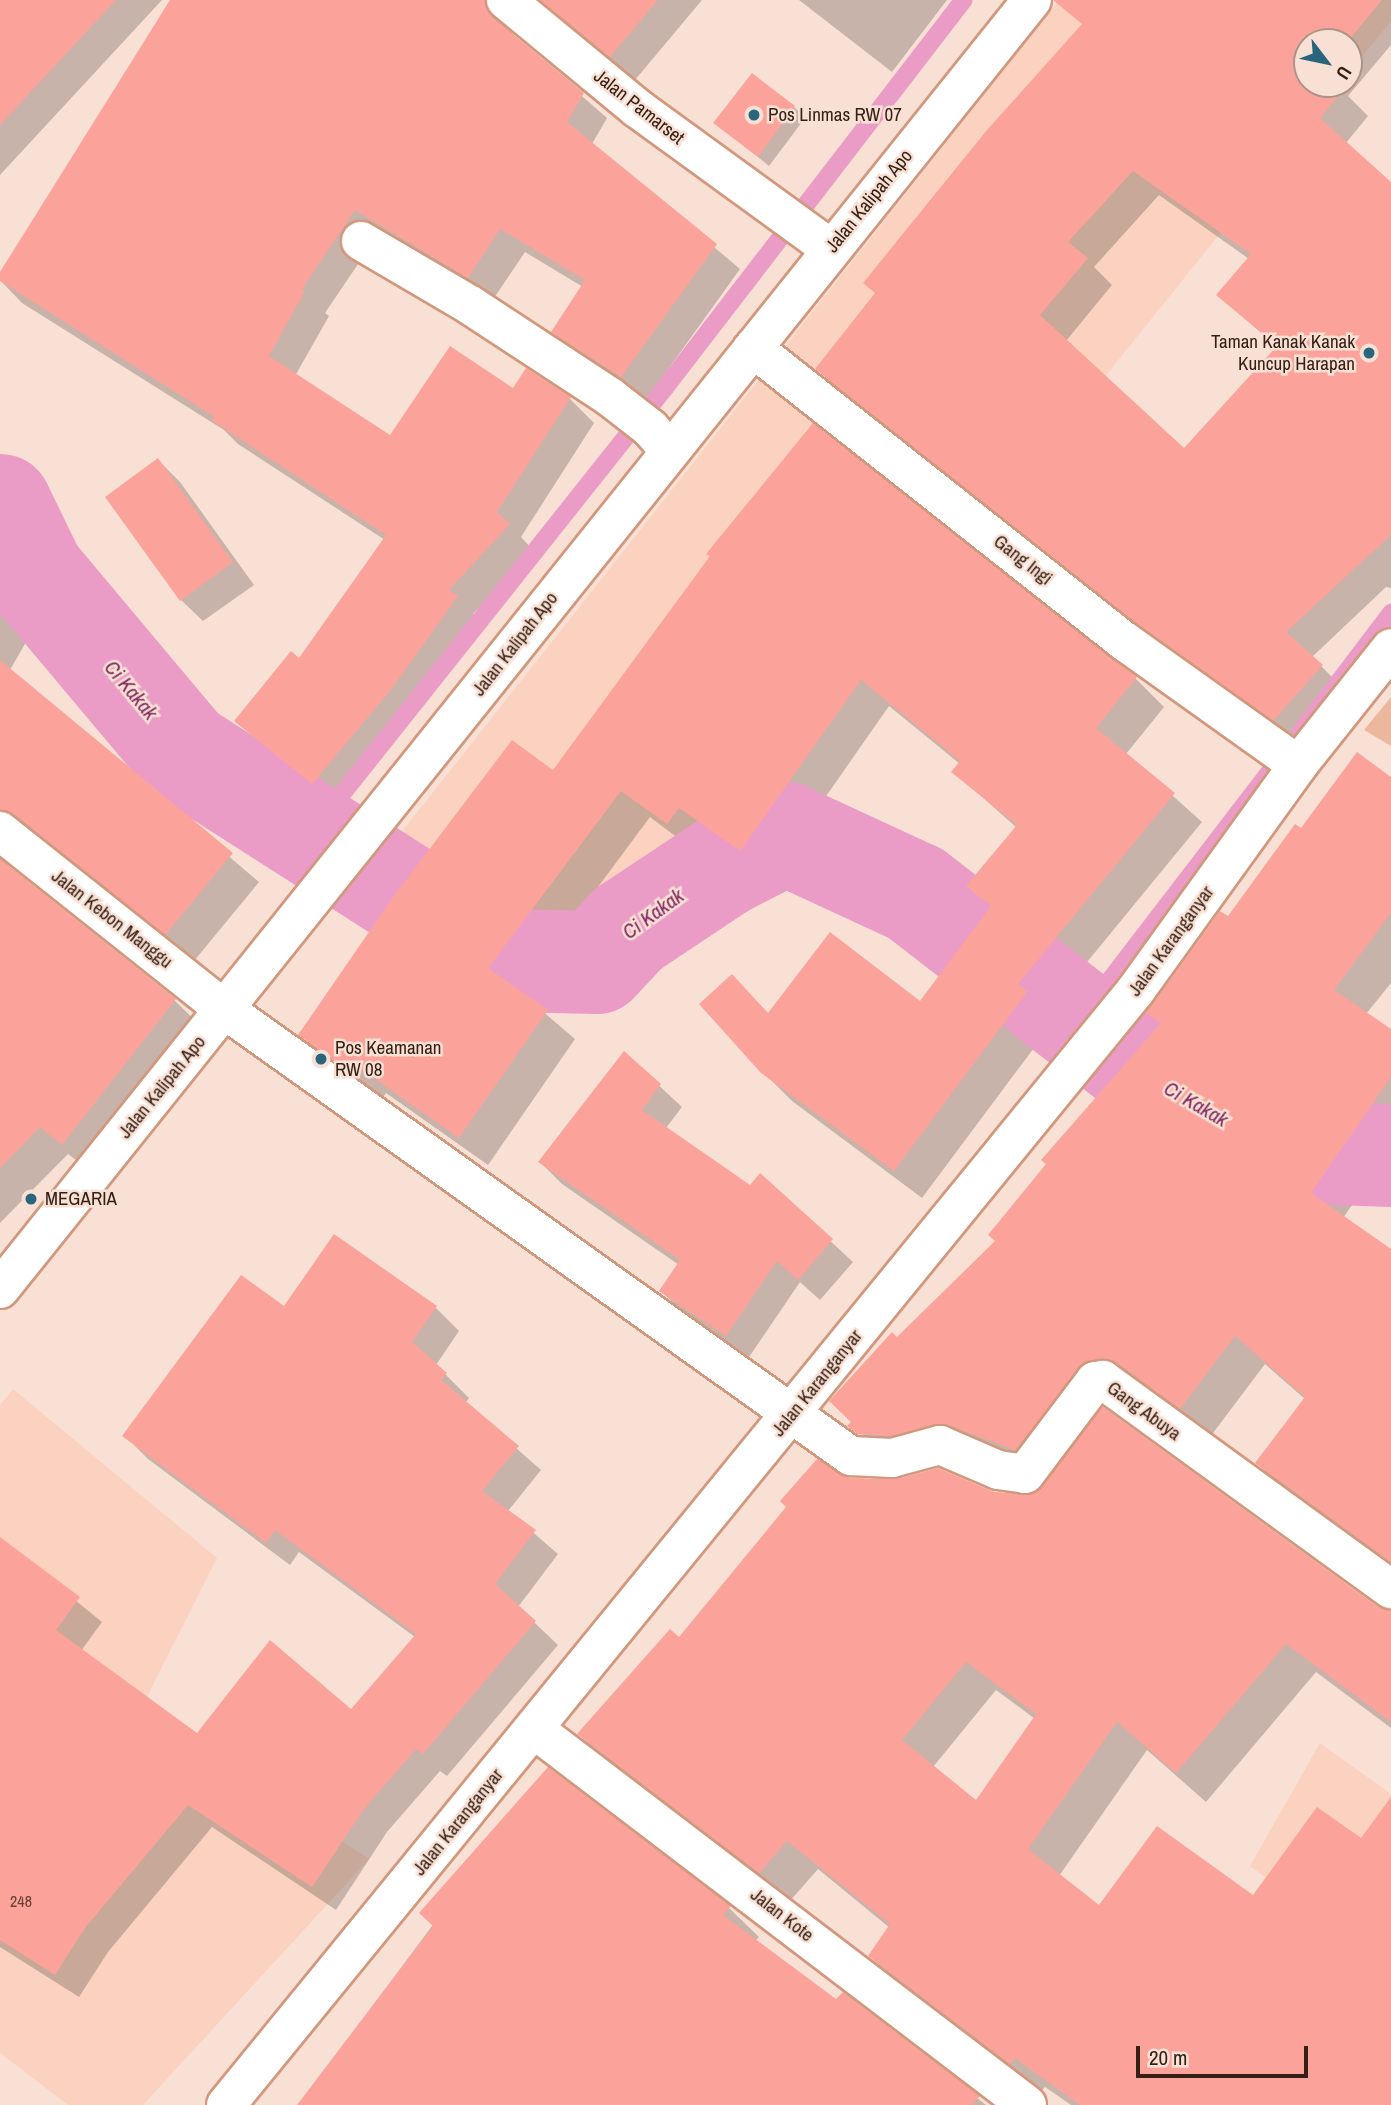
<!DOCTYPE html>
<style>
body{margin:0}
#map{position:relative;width:1391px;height:2105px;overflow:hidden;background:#f9e0d4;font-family:"Archivo Narrow",sans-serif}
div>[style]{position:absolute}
.built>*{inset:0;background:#fbd2bf}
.green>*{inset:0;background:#edb79e}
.shadow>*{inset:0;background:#0003}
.stream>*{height:18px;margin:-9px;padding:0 9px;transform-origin:9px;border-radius:9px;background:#ea9cc7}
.river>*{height:103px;margin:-51.5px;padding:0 51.5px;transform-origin:51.5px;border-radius:51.5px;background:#ea9cc7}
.building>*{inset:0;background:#fba39a}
.roads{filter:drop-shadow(2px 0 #d2987d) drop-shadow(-2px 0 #d2987d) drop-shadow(0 2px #d2987d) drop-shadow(0 -2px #d2987d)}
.minor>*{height:38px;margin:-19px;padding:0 19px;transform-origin:19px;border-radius:19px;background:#fff}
.tertiary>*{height:38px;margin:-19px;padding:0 19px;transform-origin:19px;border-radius:19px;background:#fff}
.dots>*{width:19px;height:19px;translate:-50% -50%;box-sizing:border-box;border:4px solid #f9e0d4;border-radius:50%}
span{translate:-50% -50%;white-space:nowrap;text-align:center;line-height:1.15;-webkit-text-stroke:5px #f9e0d4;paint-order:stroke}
.number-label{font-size:16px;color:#674136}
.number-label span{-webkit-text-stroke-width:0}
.street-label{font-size:19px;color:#362015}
.poi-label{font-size:19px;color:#362015}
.left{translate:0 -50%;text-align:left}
.right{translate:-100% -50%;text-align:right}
.water-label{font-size:21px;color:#7f265e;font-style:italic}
.north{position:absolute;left:1293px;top:28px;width:70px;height:70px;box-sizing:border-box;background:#f9e0d4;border:2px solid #ab9388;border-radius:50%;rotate:122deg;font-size:19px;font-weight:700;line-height:28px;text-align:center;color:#362015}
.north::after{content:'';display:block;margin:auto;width:24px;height:32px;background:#29667d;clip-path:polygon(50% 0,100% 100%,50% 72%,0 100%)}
.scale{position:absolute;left:1136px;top:2046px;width:172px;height:32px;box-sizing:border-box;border:4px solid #362015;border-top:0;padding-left:9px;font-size:21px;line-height:24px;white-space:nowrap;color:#362015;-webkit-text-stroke:5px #f9e0d4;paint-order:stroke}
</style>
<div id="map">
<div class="built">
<div style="clip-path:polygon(1059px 0,1391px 0,1391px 21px,1349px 73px,1349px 42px,1307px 42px,1307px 84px,1340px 84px,741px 830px,632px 928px,555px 942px,396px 839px)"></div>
<div style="clip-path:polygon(13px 1389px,217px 1558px,141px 1709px,369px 1859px,143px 2105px,68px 2105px,0 2053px,0 1405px)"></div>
<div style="clip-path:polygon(1320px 1743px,1391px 1794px,1391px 2105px,1215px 2105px,1332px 1927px,1250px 1866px)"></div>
</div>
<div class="green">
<div style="clip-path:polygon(1391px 697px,1391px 746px,1364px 730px)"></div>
</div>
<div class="shadow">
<div style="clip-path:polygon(0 0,162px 0,0 175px)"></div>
<div style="clip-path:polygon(172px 0,702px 0,635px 80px,545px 6px,524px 3px,508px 22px,513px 36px,607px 118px,592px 144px,740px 269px,646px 400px,577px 356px,553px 332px,583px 287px,525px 252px,492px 301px,379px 233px,325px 313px,329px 316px,295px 376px,390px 438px,513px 390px,570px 399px,594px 423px,521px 537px,533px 550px,473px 614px,481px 621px,414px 715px,337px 807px,237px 721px,300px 660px,385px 540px,238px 444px,224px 430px,22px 303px,0 280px)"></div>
<div style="clip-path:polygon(799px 0,947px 0,892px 72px)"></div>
<div style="clip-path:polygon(evenodd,1083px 0,1391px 0,1391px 45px,1348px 96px,1368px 116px,1346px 143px,1391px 184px,1391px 588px,1386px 587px,1312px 657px,1347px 692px,1300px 745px,1193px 669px,843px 395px,818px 369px,1084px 25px,1083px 0,1307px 42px,1349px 42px,1349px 84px,1307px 84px,1307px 42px,1083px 0,1159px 195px,1249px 259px,1219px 295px,1278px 348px,1184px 451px,1066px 341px,1112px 285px,1094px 267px,1159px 195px)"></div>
<div style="clip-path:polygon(794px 107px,805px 118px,769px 166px,716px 123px)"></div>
<div style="clip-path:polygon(813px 425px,1136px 679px,1164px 707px,1126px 754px,1202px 822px,1046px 1012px,1054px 1021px,922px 1198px,792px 1101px,763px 1072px,769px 1014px,920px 1004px,991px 908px,969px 886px,1017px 828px,954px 772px,960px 764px,889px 706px,769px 878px,708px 834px,695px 851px,650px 817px,520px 992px,575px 1039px,488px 1165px,386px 1093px,381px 1100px,328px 1062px,300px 1034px,554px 773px)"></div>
<div style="clip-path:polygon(158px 460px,180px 482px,254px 585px,203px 621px,181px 600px)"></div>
<div style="clip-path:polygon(0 596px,34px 628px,10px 670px,259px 882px,194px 961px,10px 846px,7px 866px,174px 1000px,202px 1027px,90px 1171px,68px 1154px,0 1223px)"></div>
<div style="clip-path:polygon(evenodd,1391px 779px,1391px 983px,1366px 1014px,1391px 1031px,1391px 1149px,1343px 1218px,1391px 1251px,1391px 1568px,1286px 1492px,1257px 1463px,1305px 1399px,1265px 1364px,1210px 1437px,1114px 1391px,1101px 1408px,1377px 1608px,1391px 1612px,1391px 1728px,1316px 1672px,1206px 1802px,1147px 1750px,1059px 1876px,1100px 1908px,1253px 1898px,1361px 1841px,1391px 1800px,1391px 2105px,1071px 2105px,1045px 2087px,1040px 2092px,899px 1985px,870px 1956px,890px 1928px,818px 1869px,790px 1901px,609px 1764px,579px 1734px,849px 1480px,1033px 1496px,1047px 1479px,979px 1453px,890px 1463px,831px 1401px,997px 1242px,1161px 1025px,1148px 1013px,1301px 831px,1391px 779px,996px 1690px,1035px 1719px,977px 1803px,933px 1767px,996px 1690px)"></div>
<div style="clip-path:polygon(624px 1053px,682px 1107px,666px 1128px,750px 1187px,760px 1176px,853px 1262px,820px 1300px,800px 1282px,749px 1357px,683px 1312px,661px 1291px,679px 1265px,562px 1184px,540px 1162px)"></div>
<div style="clip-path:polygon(335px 1236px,436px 1308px,459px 1331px,436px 1365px,469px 1398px,465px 1403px,541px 1470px,508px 1511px,558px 1554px,518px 1607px,558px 1645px,447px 1776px,440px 1771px,387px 1832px,336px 1910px,212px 1827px,108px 1952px,79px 1997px,0 1947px,0 1539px,102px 1622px,81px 1651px,197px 1735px,351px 1711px,415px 1637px,299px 1552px,290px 1565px,148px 1459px,125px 1436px,284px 1308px)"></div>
<div style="clip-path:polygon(548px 1770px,729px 1908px,759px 1937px,755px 1941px,836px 2001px,843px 1994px,986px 2105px,299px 2105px)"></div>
</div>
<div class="stream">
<div style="left:1300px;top:733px;width:151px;rotate:-52.8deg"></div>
<div style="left:311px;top:833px;width:567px;rotate:-51.51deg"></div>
<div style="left:664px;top:389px;width:491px;rotate:-52.4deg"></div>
<div style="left:1080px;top:1019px;width:329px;rotate:-52.5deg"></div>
</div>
<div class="river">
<div style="left:0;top:505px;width:76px;rotate:64.1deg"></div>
<div style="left:33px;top:573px;width:234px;rotate:50deg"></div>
<div style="left:183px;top:752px;width:386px;rotate:32.6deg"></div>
<div style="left:508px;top:960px;width:88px;rotate:1.3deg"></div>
<div style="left:596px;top:962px;width:47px;rotate:-46.7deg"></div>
<div style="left:628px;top:928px;width:114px;rotate:-33.6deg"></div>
<div style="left:723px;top:865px;width:70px;rotate:-27.3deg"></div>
<div style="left:785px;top:833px;width:143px;rotate:24.8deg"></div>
<div style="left:915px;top:893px;width:326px;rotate:37.8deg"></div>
<div style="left:1173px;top:1093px;width:121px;rotate:28.7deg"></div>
<div style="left:1279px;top:1151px;width:112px;rotate:2deg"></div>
</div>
<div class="building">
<div style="clip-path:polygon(0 0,116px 0,0 125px)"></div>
<div style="clip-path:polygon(170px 0,485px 0,492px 17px,584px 93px,567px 122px,717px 244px,621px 377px,551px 332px,585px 280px,500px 229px,468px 278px,355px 210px,302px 289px,305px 291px,269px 356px,390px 435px,450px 346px,513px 388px,526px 368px,571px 397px,497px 512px,510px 524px,449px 590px,458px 596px,390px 691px,312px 784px,234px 721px,291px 651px,299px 658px,386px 535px,211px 420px,215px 417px,0 281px,0 272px)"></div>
<div style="clip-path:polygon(540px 0,658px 0,610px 57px)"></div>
<div style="clip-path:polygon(evenodd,1053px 0,1382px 0,1347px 42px,1307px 42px,1307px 84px,1337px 84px,1344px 89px,1320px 118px,1391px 182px,1391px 535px,1286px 632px,1323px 665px,1273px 721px,1140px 626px,815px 369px,875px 293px,863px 283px,987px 130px,1082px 24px,1053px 0,1133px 171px,1251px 254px,1216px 295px,1277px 346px,1184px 448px,1040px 315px,1088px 258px,1068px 242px,1133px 171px)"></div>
<div style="clip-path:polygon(752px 73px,795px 106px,758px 157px,713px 123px)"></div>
<div style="clip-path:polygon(813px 423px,1137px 677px,1096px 728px,1175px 793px,1018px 984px,1028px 991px,894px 1171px,761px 1073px,699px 1004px,732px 974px,768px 1013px,830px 932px,920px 1001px,991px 906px,966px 886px,1017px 825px,951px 772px,960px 761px,861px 680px,740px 851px,679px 808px,667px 824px,621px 791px,488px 968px,548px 1010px,459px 1138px,357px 1066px,352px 1073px,298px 1035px,391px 900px,512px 740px,553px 770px,710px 556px,706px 554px)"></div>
<div style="clip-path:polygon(158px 458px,233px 562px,180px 601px,105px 497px)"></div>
<div style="clip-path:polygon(0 660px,233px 853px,165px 935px,14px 814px,0 810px)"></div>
<div style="clip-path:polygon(1357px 752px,1391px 777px,1391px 913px,1334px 990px,1391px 1029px,1391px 1077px,1311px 1193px,1391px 1249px,1391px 1562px,1255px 1463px,1305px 1397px,1235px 1336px,1180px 1409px,1116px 1362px,1100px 1358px,1085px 1362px,1015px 1450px,948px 1425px,890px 1436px,858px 1434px,847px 1426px,851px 1422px,829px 1401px,892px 1332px,897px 1337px,995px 1241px,988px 1235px,1046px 1164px,1041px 1160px,1161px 1023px,1146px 1013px,1220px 911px,1228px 916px,1295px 824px,1301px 828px)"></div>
<div style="clip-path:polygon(0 859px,176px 999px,62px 1145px,40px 1127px,0 1168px)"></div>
<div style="clip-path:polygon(624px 1051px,661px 1084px,642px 1110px,750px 1185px,760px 1173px,833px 1239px,798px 1280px,777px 1261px,726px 1336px,659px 1291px,680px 1260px,538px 1162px)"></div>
<div style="clip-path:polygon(334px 1234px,437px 1306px,412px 1342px,447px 1373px,441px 1380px,519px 1446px,482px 1491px,536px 1530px,495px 1584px,536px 1621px,423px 1754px,416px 1749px,364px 1809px,312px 1887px,188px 1805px,85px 1928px,55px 1975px,0 1940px,0 1537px,80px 1597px,56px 1630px,197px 1733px,270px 1640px,351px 1709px,416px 1634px,275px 1530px,266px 1543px,122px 1436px,241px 1275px,284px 1306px)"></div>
<div style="clip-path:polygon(evenodd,1103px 1407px,1378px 1607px,1391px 1610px,1391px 1722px,1286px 1644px,1176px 1773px,1117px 1722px,1028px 1849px,1099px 1905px,1157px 1826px,1253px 1895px,1317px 1807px,1361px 1838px,1391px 1797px,1391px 2105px,1080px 2105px,1015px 2058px,1010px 2064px,868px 1956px,890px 1924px,787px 1841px,759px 1873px,577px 1734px,670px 1629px,679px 1637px,786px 1507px,780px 1501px,817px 1459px,850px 1478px,897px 1479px,938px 1468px,994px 1492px,1033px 1494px,1103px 1407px,966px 1662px,1036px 1714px,976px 1800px,902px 1740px,966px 1662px)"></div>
<div style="clip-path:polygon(548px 1767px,731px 1906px,723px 1915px,836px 1999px,843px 1992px,980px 2096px,972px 2105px,297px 2105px,433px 1926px,419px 1913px)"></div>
</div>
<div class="roads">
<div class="minor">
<div style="left:506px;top:0;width:170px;rotate:39.5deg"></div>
<div style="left:637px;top:108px;width:238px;rotate:36deg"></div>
<div style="left:361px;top:241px;width:126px;rotate:30.4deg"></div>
<div style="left:470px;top:305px;width:168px;rotate:33.3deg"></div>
<div style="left:610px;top:397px;width:51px;rotate:37.8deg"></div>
<div style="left:650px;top:428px;width:29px;rotate:49deg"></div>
<div style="left:753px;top:348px;width:476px;rotate:38.3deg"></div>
<div style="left:1127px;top:643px;width:210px;rotate:35.5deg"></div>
<div style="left:0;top:831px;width:286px;rotate:38.5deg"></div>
<div style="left:224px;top:1009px;width:770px;rotate:35.49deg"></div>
<div style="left:851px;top:1456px;width:41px;rotate:2.8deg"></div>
<div style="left:892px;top:1458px;width:50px;rotate:-15.2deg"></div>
<div style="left:940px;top:1445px;width:63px;rotate:23.3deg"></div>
<div style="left:998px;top:1470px;width:27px;rotate:8deg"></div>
<div style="left:1025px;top:1474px;width:116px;rotate:-53deg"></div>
<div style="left:1095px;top:1381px;width:8px;rotate:-7deg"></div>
<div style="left:1103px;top:1380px;width:356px;rotate:36deg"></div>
<div style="left:534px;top:1729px;width:620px;rotate:37.33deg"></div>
<div style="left:226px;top:2105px;width:1439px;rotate:-50.78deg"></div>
<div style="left:1136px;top:990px;width:277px;rotate:-54.2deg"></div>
<div style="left:1298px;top:765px;width:149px;rotate:-51.5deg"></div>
</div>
<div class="tertiary">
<div style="left:0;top:1289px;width:1651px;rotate:-51.32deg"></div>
</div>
</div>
<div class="dots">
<div style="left:754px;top:115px;background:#29667d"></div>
<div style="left:1369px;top:353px;background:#29667d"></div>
<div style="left:321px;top:1059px;background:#29667d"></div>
<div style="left:31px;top:1199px;background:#29667d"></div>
</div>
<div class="number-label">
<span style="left:21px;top:1901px">248</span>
</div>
<div class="street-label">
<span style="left:639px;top:107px;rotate:38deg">Jalan Pamarset</span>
<span style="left:869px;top:201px;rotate:-51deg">Jalan Kalipah Apo</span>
<span style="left:1023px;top:560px;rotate:38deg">Gang Ingi</span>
<span style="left:515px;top:644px;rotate:-52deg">Jalan Kalipah Apo</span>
<span style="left:112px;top:919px;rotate:38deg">Jalan Kebon Manggu</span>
<span style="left:1171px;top:941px;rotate:-54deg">Jalan Karanganyar</span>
<span style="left:162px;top:1087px;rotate:-51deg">Jalan Kalipah Apo</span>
<span style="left:817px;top:1383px;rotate:-51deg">Jalan Karanganyar</span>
<span style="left:1144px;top:1411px;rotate:36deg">Gang Abuya</span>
<span style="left:458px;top:1822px;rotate:-51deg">Jalan Karanganyar</span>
<span style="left:782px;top:1915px;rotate:38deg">Jalan Kote</span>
</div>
<div class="poi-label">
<span class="left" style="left:768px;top:115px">Pos Linmas RW 07</span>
<span class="right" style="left:1355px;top:353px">Taman Kanak Kanak<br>Kuncup Harapan</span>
<span class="left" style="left:335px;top:1059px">Pos Keamanan<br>RW 08</span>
<span class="left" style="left:45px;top:1199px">MEGARIA</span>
</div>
<div class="water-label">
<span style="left:131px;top:690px;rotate:50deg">Ci Kakak</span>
<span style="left:653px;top:914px;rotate:-36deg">Ci Kakak</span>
<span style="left:1196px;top:1104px;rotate:30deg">Ci Kakak</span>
</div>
<div class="north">U</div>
<div class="scale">20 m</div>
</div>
